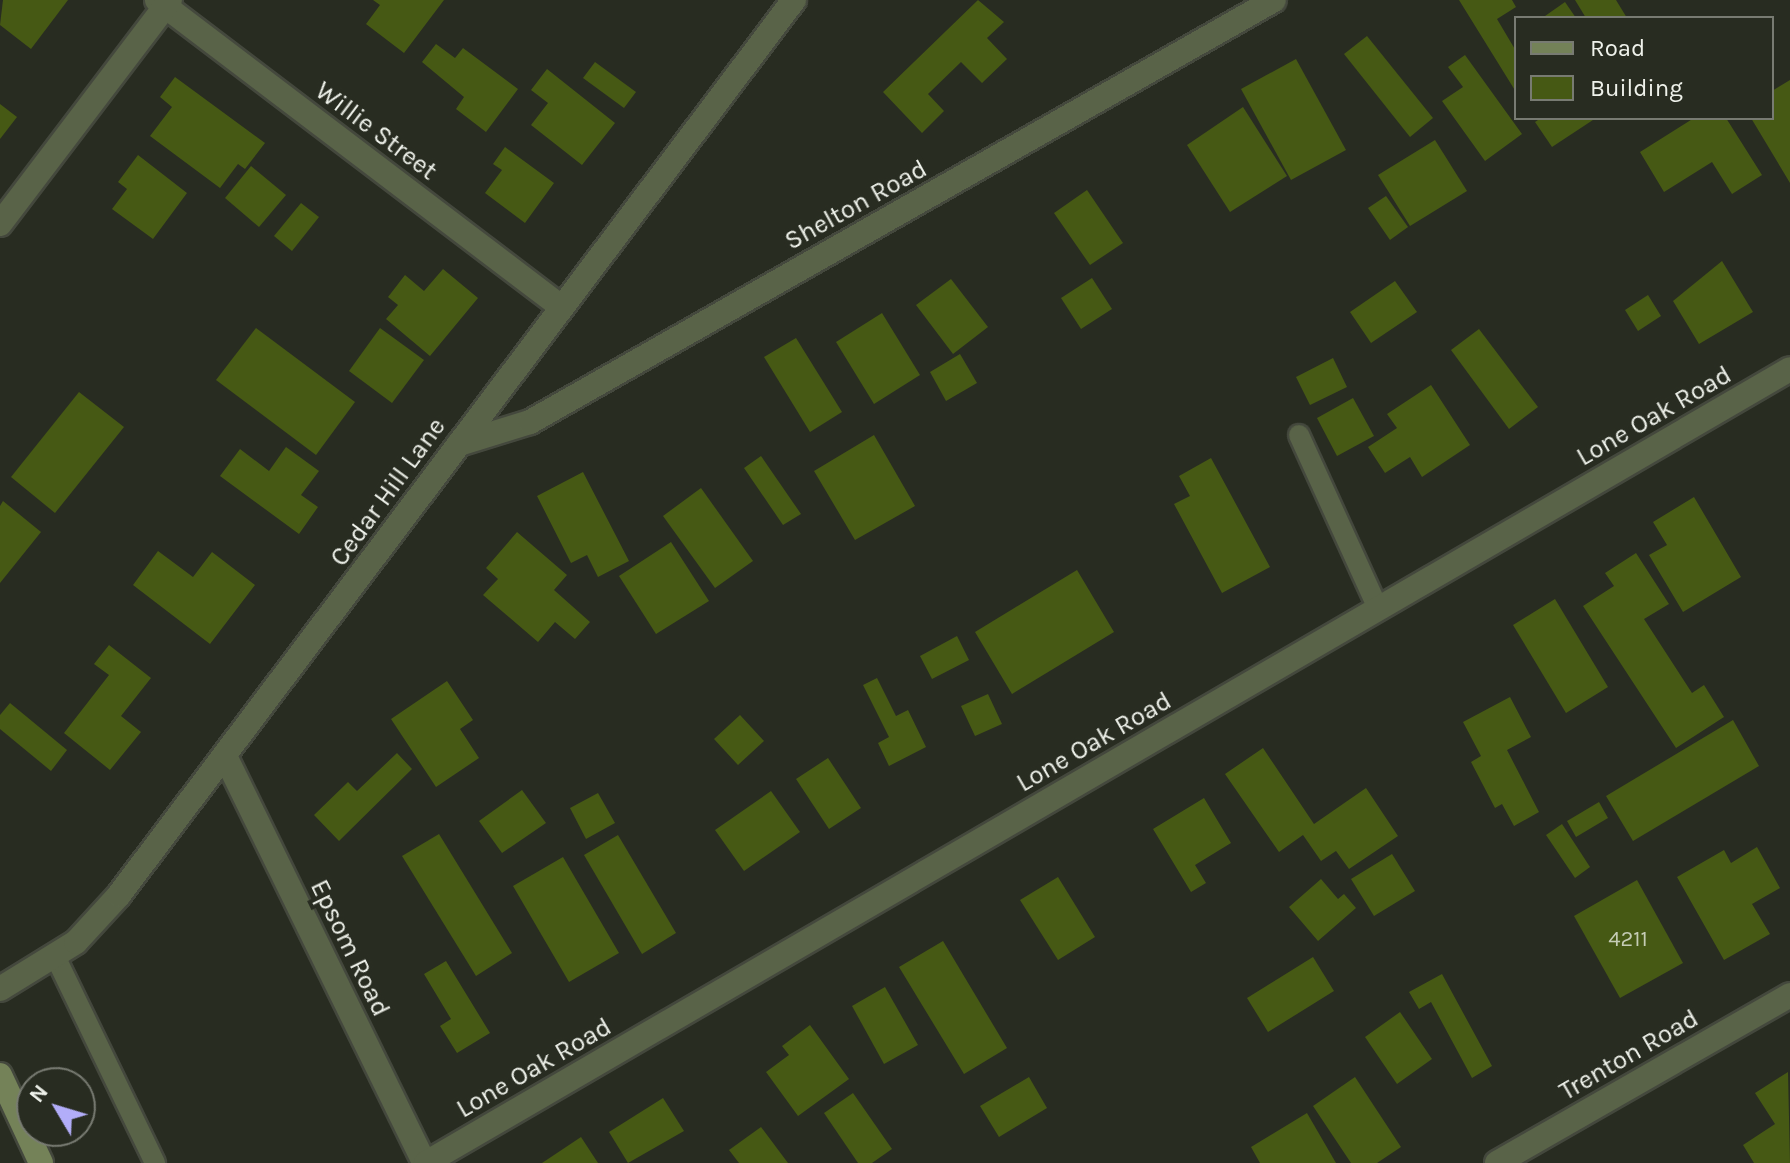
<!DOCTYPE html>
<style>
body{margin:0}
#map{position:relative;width:1790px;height:1163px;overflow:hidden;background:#282c21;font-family:Karla,sans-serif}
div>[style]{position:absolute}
.building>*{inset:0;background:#465914}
.roads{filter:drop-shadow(2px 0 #44483d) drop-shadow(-2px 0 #44483d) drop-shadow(0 2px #44483d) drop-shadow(0 -2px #44483d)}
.lane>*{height:20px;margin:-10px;padding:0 10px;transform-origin:10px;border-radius:10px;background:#596348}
.street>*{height:24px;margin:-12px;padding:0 12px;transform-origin:12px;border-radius:12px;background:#596348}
.secondary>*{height:24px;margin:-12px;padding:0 12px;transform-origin:12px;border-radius:12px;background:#748258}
span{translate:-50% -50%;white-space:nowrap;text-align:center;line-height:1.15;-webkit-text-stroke:8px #282c21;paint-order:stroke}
.number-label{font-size:22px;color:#c5ccb5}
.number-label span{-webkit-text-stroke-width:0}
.street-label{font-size:26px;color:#eff2eb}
.legend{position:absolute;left:1514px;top:16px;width:260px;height:104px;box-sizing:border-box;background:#282c21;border:2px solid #787b72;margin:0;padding:10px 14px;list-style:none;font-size:24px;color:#eff2eb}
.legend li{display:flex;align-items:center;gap:16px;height:40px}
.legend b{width:40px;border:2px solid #787b72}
.north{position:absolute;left:16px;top:1067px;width:80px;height:80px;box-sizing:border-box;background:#282c21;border:2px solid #787b72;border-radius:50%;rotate:308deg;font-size:22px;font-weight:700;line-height:32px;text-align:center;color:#eff2eb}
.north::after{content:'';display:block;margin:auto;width:28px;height:36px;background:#b2adf9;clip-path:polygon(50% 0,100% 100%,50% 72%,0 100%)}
</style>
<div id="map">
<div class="building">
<div style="clip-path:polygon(3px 0,68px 0,31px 49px,0 25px)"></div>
<div style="clip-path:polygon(373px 0,444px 0,404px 53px,366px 24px,380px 5px)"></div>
<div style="clip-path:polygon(978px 0,1004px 22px,987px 38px,1007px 59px,982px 83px,961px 62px,928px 94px,944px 111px,922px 133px,883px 92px)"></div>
<div style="clip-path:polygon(1459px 0,1512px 0,1516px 7px,1497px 19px,1516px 51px,1516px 92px)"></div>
<div style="clip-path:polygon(1575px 0,1616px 0,1627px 18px,1586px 18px)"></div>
<div style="clip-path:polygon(1565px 2px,1576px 18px,1547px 18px,1545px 16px)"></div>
<div style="clip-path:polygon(1367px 36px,1433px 118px,1410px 137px,1344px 54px)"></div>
<div style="clip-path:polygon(436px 44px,455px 58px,463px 48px,518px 89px,486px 132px,456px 109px,464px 97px,422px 62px)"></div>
<div style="clip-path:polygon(1465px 55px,1522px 134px,1485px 161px,1442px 101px,1463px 87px,1448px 67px)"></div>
<div style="clip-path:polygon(1296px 59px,1346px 150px,1291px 180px,1241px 89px)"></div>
<div style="clip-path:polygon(595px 62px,636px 92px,624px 108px,583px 78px)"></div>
<div style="clip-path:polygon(547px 69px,615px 123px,582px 165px,531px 125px,548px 103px,531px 90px)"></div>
<div style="clip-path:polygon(175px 77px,265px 143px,245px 169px,238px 164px,220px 188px,150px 136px,172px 107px,160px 97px)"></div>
<div style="clip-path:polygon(1790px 80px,1790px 183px,1751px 118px,1772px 118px,1772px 91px)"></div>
<div style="clip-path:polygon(0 104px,17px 117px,0 139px)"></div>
<div style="clip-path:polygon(1243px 107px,1287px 176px,1230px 212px,1187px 145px)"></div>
<div style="clip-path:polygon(1541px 118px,1596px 118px,1552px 147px,1535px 122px)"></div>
<div style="clip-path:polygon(1694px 118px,1726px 118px,1762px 175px,1732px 194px,1712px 162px,1664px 192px,1640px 152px)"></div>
<div style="clip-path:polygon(1435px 140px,1467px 191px,1410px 226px,1378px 175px)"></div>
<div style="clip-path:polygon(505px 147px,554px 183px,525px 223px,485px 193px,502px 170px,493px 164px)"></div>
<div style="clip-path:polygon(138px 155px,187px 193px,153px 239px,112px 209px,127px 189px,118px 182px)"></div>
<div style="clip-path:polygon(251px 166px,286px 195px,259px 227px,225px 198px)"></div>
<div style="clip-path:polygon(1087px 190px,1123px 243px,1090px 265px,1054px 213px)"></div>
<div style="clip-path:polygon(1386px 196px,1408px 227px,1390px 240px,1368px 208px)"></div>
<div style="clip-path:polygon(301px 203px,319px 217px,292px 251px,274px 236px)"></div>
<div style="clip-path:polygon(1722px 261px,1753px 312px,1699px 344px,1673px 301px)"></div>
<div style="clip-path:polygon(443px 269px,478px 298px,430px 356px,386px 319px,398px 305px,388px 297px,405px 275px,424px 291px)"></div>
<div style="clip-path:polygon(1092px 278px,1112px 309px,1081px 329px,1061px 298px)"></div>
<div style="clip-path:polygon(951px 279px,988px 327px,953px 354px,916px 305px)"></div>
<div style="clip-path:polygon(1395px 281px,1417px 312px,1371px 343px,1350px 312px)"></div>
<div style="clip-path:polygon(1648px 295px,1661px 316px,1638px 331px,1625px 310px)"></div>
<div style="clip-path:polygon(882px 313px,920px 375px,874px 404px,836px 342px)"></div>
<div style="clip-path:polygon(256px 328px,355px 402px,316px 455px,216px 380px)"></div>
<div style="clip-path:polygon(380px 328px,424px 360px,392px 403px,349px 371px)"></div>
<div style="clip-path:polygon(1479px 329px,1538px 407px,1509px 429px,1451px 350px)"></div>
<div style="clip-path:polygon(796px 338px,842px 412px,810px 432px,764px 357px)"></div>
<div style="clip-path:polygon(960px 354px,977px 383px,946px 401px,930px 372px)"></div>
<div style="clip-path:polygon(1333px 358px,1347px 387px,1310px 405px,1296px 377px)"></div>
<div style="clip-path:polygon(1431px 385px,1470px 445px,1422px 477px,1410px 457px,1385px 473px,1368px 447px,1397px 428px,1387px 414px)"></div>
<div style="clip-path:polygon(79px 392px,124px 427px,55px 513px,11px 477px)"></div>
<div style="clip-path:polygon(1353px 398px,1374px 436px,1337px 456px,1317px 418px)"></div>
<div style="clip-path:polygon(874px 435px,915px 506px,855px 540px,814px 471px)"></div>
<div style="clip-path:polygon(286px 447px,319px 471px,301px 495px,318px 507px,299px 534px,220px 476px,240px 449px,269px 471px)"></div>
<div style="clip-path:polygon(761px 456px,801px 514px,783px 525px,744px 468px)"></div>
<div style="clip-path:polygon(1211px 458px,1270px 567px,1222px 593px,1174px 504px,1190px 496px,1179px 476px)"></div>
<div style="clip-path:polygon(583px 472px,629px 561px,598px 577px,587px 555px,571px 563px,537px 496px)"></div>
<div style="clip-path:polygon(701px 488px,753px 561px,715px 588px,663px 516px)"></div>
<div style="clip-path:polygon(1694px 497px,1741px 577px,1683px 612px,1649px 555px,1667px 545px,1653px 522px)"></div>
<div style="clip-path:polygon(3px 501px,41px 532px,0 583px,0 506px)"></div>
<div style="clip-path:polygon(517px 532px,567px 575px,554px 590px,590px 622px,575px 639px,555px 622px,538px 642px,483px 595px,498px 579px,486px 568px)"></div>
<div style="clip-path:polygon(671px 542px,709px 601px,656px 634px,619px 576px)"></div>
<div style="clip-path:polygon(158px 551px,193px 577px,212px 552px,255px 585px,210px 644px,133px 585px)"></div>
<div style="clip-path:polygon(1636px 553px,1669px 604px,1644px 619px,1692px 693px,1704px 685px,1724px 717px,1676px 748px,1583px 606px,1614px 586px,1605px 573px)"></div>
<div style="clip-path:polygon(1077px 570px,1114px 632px,1012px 694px,975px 632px)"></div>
<div style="clip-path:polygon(1555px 599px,1608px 687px,1566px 713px,1513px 625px)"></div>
<div style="clip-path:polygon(957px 636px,969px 660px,932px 679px,920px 656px)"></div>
<div style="clip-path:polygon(109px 645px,151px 678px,121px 716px,141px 732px,110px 770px,64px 733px,109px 675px,94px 664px)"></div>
<div style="clip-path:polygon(877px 678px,896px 716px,908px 710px,926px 747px,889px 766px,878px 743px,889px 737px,863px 685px)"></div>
<div style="clip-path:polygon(447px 681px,473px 720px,460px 729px,479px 758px,436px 787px,391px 719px)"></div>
<div style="clip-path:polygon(988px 694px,1002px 724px,975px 736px,961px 706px)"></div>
<div style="clip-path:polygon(1510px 697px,1531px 737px,1507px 750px,1539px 812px,1514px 826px,1502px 804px,1495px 808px,1471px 762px,1481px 756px,1463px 722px)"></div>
<div style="clip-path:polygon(10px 703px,67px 750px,51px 771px,0 729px,0 715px)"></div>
<div style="clip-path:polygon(740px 715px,764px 741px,738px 765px,714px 739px)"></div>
<div style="clip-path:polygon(1733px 720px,1759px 766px,1633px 841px,1606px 796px)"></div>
<div style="clip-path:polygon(1263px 748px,1314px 824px,1366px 788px,1398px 836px,1349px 869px,1336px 851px,1321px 861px,1303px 835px,1279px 852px,1225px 774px)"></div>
<div style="clip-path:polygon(397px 753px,412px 769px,339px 841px,314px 815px,348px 782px,357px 791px)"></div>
<div style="clip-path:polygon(828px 758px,861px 808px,829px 829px,796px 779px)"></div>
<div style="clip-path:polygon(522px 790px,546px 823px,502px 853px,479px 821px)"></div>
<div style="clip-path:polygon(771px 791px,800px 832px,744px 871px,715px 830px)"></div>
<div style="clip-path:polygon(598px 793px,615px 823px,586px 839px,570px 808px)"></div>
<div style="clip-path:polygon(1204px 798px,1231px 843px,1195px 865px,1206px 883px,1191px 892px,1153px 829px)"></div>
<div style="clip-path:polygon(1599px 802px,1608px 818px,1576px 837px,1567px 821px)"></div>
<div style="clip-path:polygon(1562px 824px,1590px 867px,1575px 878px,1546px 835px)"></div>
<div style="clip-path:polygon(439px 834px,512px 953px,476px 976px,402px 856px)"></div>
<div style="clip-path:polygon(618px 835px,676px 933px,642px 954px,584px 855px)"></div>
<div style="clip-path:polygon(1757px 847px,1780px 888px,1752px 904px,1770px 934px,1724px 960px,1677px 877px,1724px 850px,1731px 863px)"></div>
<div style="clip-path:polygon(1392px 854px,1415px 891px,1374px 916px,1351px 879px)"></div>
<div style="clip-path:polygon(563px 857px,619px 953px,569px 982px,513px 886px)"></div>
<div style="clip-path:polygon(1058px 877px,1095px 937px,1058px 960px,1020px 900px)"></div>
<div style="clip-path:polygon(1321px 879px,1338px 899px,1344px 894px,1356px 908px,1318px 941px,1289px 907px)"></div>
<div style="clip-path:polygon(1637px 880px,1683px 963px,1620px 998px,1574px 916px)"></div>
<div style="clip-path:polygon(943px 941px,1007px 1048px,964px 1074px,899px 967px)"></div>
<div style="clip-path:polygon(1313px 957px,1334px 991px,1268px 1032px,1247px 998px)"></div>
<div style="clip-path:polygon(446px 961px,490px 1033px,457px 1053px,440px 1026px,451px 1019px,424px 974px)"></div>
<div style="clip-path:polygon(1442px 974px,1492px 1066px,1472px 1078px,1431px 1002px,1419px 1009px,1409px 992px)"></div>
<div style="clip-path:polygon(885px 987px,918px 1045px,884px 1064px,852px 1006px)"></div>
<div style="clip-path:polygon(1400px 1012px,1432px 1059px,1397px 1084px,1365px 1037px)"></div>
<div style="clip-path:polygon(810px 1025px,849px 1079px,798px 1116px,766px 1072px,789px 1055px,782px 1046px)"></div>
<div style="clip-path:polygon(1788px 1072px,1790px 1163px,1754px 1163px,1743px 1145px,1775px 1124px,1755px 1093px)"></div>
<div style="clip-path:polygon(1029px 1077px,1047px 1108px,999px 1137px,980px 1106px)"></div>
<div style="clip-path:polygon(1355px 1077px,1401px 1147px,1377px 1163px,1351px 1163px,1313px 1106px)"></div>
<div style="clip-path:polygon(853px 1093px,892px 1149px,872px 1163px,858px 1163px,824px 1113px)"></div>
<div style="clip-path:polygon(663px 1098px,684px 1131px,628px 1163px,609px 1132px)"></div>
<div style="clip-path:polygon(1307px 1113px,1336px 1163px,1260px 1163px,1251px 1147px)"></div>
<div style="clip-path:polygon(761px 1127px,788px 1163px,739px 1163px,729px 1150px)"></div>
<div style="clip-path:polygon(581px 1137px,598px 1163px,542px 1163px)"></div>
</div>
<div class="roads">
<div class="lane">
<div style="left:1299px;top:435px;width:190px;rotate:65.5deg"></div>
<div style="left:55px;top:956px;width:230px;rotate:64.2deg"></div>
</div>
<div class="street">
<div style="left:157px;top:0;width:506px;rotate:37.21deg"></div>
<div style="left:0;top:224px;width:281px;rotate:-52.8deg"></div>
<div style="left:459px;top:444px;width:74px;rotate:-17.2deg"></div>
<div style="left:530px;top:422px;width:855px;rotate:-29.56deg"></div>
<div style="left:226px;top:758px;width:451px;rotate:63.9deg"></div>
<div style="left:0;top:989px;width:89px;rotate:-31.7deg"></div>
<div style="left:76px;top:942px;width:64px;rotate:-47.5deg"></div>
<div style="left:119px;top:895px;width:1121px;rotate:-52.98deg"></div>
<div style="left:426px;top:1163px;width:1578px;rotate:-30.2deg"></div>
<div style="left:1497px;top:1163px;width:338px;rotate:-29.8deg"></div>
</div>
<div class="secondary">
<div style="left:0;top:1075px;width:97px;rotate:65deg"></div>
</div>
</div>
<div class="number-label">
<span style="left:1628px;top:940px">4211</span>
</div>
<div class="street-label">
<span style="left:376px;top:131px;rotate:37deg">Willie Street</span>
<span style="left:856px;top:205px;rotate:-29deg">Shelton Road</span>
<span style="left:1654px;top:416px;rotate:-30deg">Lone Oak Road</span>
<span style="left:388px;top:492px;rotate:-54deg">Cedar Hill Lane</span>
<span style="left:1094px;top:742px;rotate:-30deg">Lone Oak Road</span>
<span style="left:350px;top:948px;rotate:64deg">Epsom Road</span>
<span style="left:1629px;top:1055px;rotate:-30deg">Trenton Road</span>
<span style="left:534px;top:1068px;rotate:-30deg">Lone Oak Road</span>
</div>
<ul class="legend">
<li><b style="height:10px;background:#748258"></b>Road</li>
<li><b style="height:22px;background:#465914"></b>Building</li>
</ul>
<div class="north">N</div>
</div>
